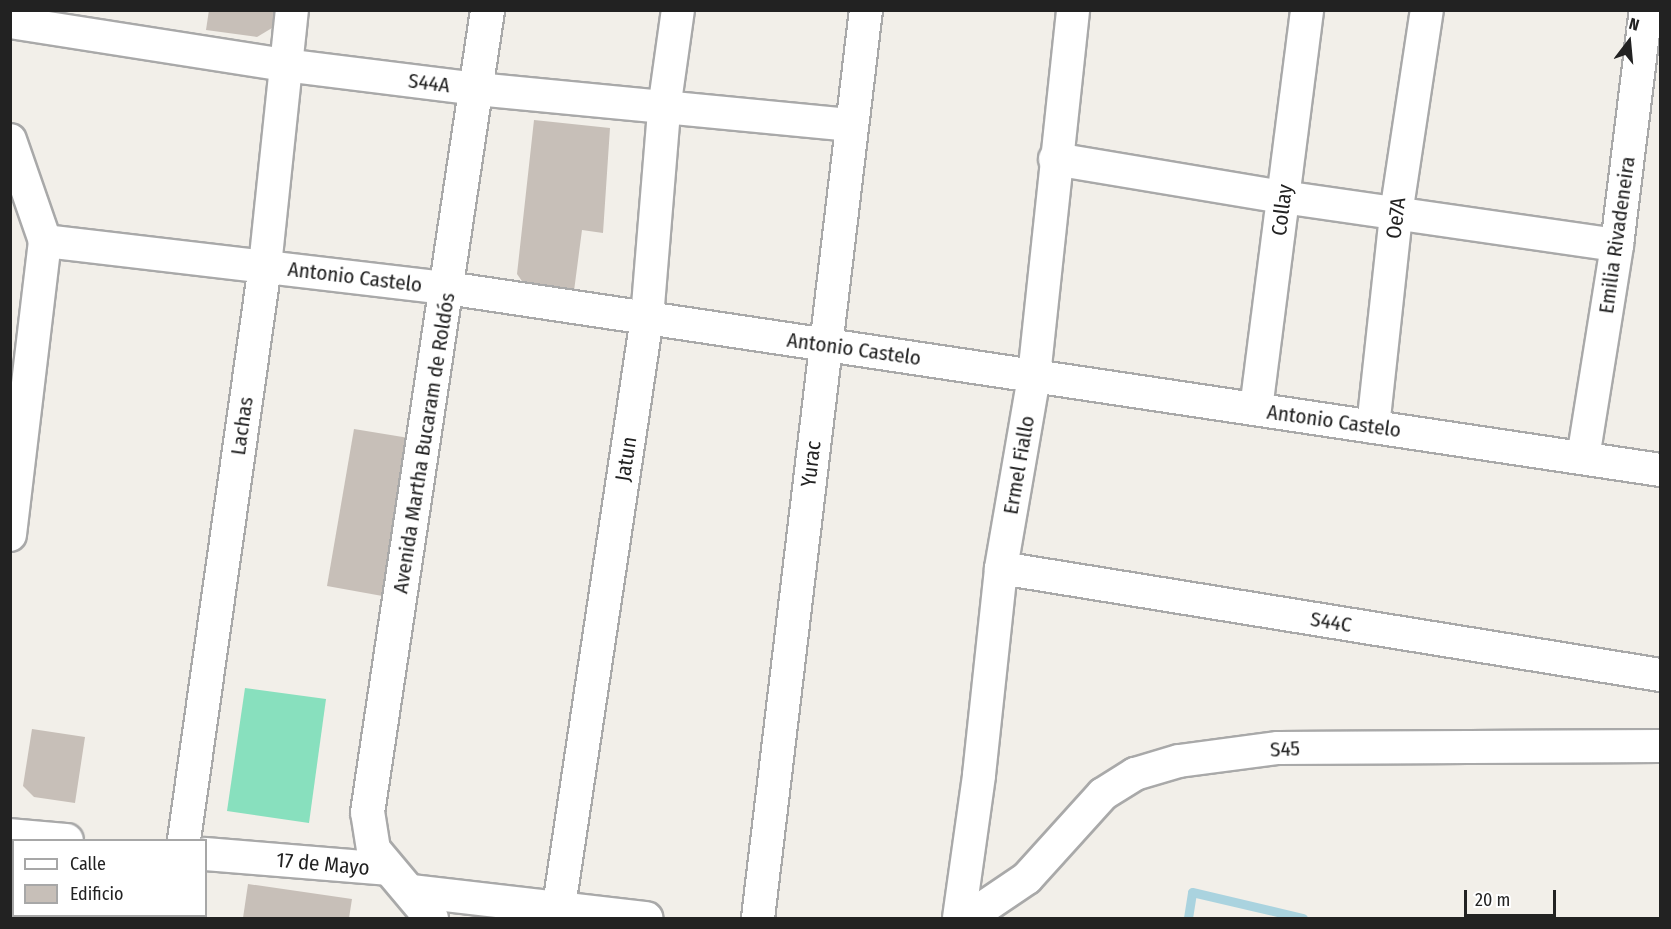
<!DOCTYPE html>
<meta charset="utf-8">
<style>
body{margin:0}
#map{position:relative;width:1671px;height:929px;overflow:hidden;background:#f2efe9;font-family:"Fira Sans Condensed",sans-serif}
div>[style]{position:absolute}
.pitch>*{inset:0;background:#88e0be}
.stream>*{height:9px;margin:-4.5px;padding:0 4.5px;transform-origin:4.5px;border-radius:4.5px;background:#aad3df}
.building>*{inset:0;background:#c7bfb8}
.roads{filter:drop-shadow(2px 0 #a9a9a9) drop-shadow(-2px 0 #a9a9a9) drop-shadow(0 2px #a9a9a9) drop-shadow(0 -2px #a9a9a9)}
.minor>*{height:32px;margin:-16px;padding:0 16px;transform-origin:16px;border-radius:16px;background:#fff}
.tertiary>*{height:33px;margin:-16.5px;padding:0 16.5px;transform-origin:16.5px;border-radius:16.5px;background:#fff}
span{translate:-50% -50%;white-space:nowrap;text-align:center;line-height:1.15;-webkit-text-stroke:4.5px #fff;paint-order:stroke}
.street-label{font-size:21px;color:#222}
.frame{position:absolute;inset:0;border:12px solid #222;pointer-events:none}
.legend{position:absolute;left:12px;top:839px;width:195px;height:78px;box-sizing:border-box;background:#fff;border:2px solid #a7a7a7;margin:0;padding:8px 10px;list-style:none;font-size:18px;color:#222}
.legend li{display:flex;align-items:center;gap:12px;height:30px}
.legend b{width:30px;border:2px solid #a7a7a7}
.north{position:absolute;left:1599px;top:12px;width:60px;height:60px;-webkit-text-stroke:4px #fff;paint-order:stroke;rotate:16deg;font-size:16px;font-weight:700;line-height:24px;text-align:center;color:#222}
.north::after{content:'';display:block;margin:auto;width:21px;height:27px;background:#222;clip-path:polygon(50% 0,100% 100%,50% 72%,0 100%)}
.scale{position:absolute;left:1464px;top:890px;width:92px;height:27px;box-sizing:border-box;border:3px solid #222;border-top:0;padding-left:8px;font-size:18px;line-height:21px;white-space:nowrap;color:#222;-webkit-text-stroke:4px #fff;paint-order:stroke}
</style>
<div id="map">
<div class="pitch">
<div style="clip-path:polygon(245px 688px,326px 699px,309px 823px,227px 811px)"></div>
</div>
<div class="stream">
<div style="left:1188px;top:918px;width:26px;rotate:-81deg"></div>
<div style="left:1192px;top:892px;width:114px;rotate:13.2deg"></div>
</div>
<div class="building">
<div style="clip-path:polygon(209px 10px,274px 10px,272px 28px,257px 37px,206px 30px)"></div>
<div style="clip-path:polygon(534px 120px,610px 128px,603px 233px,582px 230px,574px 291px,524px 284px,517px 274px)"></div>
<div style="clip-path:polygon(354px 429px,415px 439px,388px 597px,327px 586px)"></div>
<div style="clip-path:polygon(32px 729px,85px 737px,75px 803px,34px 797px,23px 786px)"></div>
<div style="clip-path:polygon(248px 884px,352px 899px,349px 918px,243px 918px)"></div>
</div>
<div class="roads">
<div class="minor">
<div style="left:10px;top:22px;width:278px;rotate:8.9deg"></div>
<div style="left:285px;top:65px;width:193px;rotate:7.1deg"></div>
<div style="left:477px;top:89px;width:376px;rotate:5.5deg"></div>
<div style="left:10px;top:140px;width:107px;rotate:70.9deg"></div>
<div style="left:45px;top:241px;width:296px;rotate:96.8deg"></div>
<div style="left:1055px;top:159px;width:231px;rotate:9.5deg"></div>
<div style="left:1283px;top:197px;width:337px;rotate:8.2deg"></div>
<div style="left:45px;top:241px;width:405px;rotate:6.7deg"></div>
<div style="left:447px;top:288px;width:1227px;rotate:8.53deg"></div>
<div style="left:1256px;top:409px;width:402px;rotate:-82.7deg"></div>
<div style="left:1373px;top:427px;width:214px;rotate:-83.8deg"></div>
<div style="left:1396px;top:214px;width:206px;rotate:-81.4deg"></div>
<div style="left:1583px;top:458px;width:216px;rotate:-80.9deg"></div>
<div style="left:1617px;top:245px;width:237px;rotate:-83deg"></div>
<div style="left:1001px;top:568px;width:668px;rotate:9.22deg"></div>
<div style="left:10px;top:835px;width:57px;rotate:5deg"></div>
<div style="left:184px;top:840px;width:580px;rotate:-81.97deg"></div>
<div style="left:265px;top:266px;width:257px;rotate:-84deg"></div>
<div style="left:206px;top:854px;width:184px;rotate:4.7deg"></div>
<div style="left:411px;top:891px;width:237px;rotate:6.6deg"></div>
<div style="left:559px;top:906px;width:595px;rotate:-81.49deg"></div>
<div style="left:647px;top:318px;width:210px;rotate:-85.3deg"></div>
<div style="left:664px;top:109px;width:100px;rotate:-82deg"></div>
<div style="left:150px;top:918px;width:2px;rotate:-90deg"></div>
<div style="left:758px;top:918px;width:914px;rotate:-83.22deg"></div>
<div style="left:959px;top:918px;width:144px;rotate:-82deg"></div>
<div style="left:979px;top:775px;width:208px;rotate:-83.9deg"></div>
<div style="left:1001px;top:568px;width:195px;rotate:-80.2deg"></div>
<div style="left:1034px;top:376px;width:368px;rotate:-83.9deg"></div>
<div style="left:968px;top:918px;width:71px;rotate:-34.1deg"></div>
<div style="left:1027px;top:878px;width:113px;rotate:-47.9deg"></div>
<div style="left:1103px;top:794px;width:38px;rotate:-32deg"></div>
<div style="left:1135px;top:774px;width:46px;rotate:-16.5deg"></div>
<div style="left:1179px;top:761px;width:100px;rotate:-7.5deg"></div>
<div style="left:1278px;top:748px;width:382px;rotate:-0.3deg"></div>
</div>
<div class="tertiary">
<div style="left:431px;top:918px;width:90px;rotate:-130deg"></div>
<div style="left:373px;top:849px;width:37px;rotate:-99deg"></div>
<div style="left:367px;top:812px;width:811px;rotate:-81.49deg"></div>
</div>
</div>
<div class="street-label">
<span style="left:429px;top:83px;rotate:7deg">S44A</span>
<span style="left:1282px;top:210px;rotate:-83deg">Collay</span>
<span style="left:1396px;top:218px;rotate:-83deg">Oe7A</span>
<span style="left:1617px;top:235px;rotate:-82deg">Emilia Rivadeneira</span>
<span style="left:355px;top:277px;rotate:7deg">Antonio Castelo</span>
<span style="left:854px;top:349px;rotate:8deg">Antonio Castelo</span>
<span style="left:1334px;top:421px;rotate:8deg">Antonio Castelo</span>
<span style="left:242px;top:426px;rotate:-82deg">Lachas</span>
<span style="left:424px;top:443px;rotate:-81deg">Avenida Martha Bucaram de Roldós</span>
<span style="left:626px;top:459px;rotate:-81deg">Jatun</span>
<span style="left:811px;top:464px;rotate:-83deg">Yurac</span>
<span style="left:1019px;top:465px;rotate:-80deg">Ermel Fiallo</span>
<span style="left:1331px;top:622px;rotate:9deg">S44C</span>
<span style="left:1285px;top:749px;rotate:-3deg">S45</span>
<span style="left:323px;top:864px;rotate:5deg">17 de Mayo</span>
</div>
<div class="frame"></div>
<ul class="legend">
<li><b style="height:8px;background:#fff"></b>Calle</li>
<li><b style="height:16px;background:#c7bfb8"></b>Edificio</li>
</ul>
<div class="north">N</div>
<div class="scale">20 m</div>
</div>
